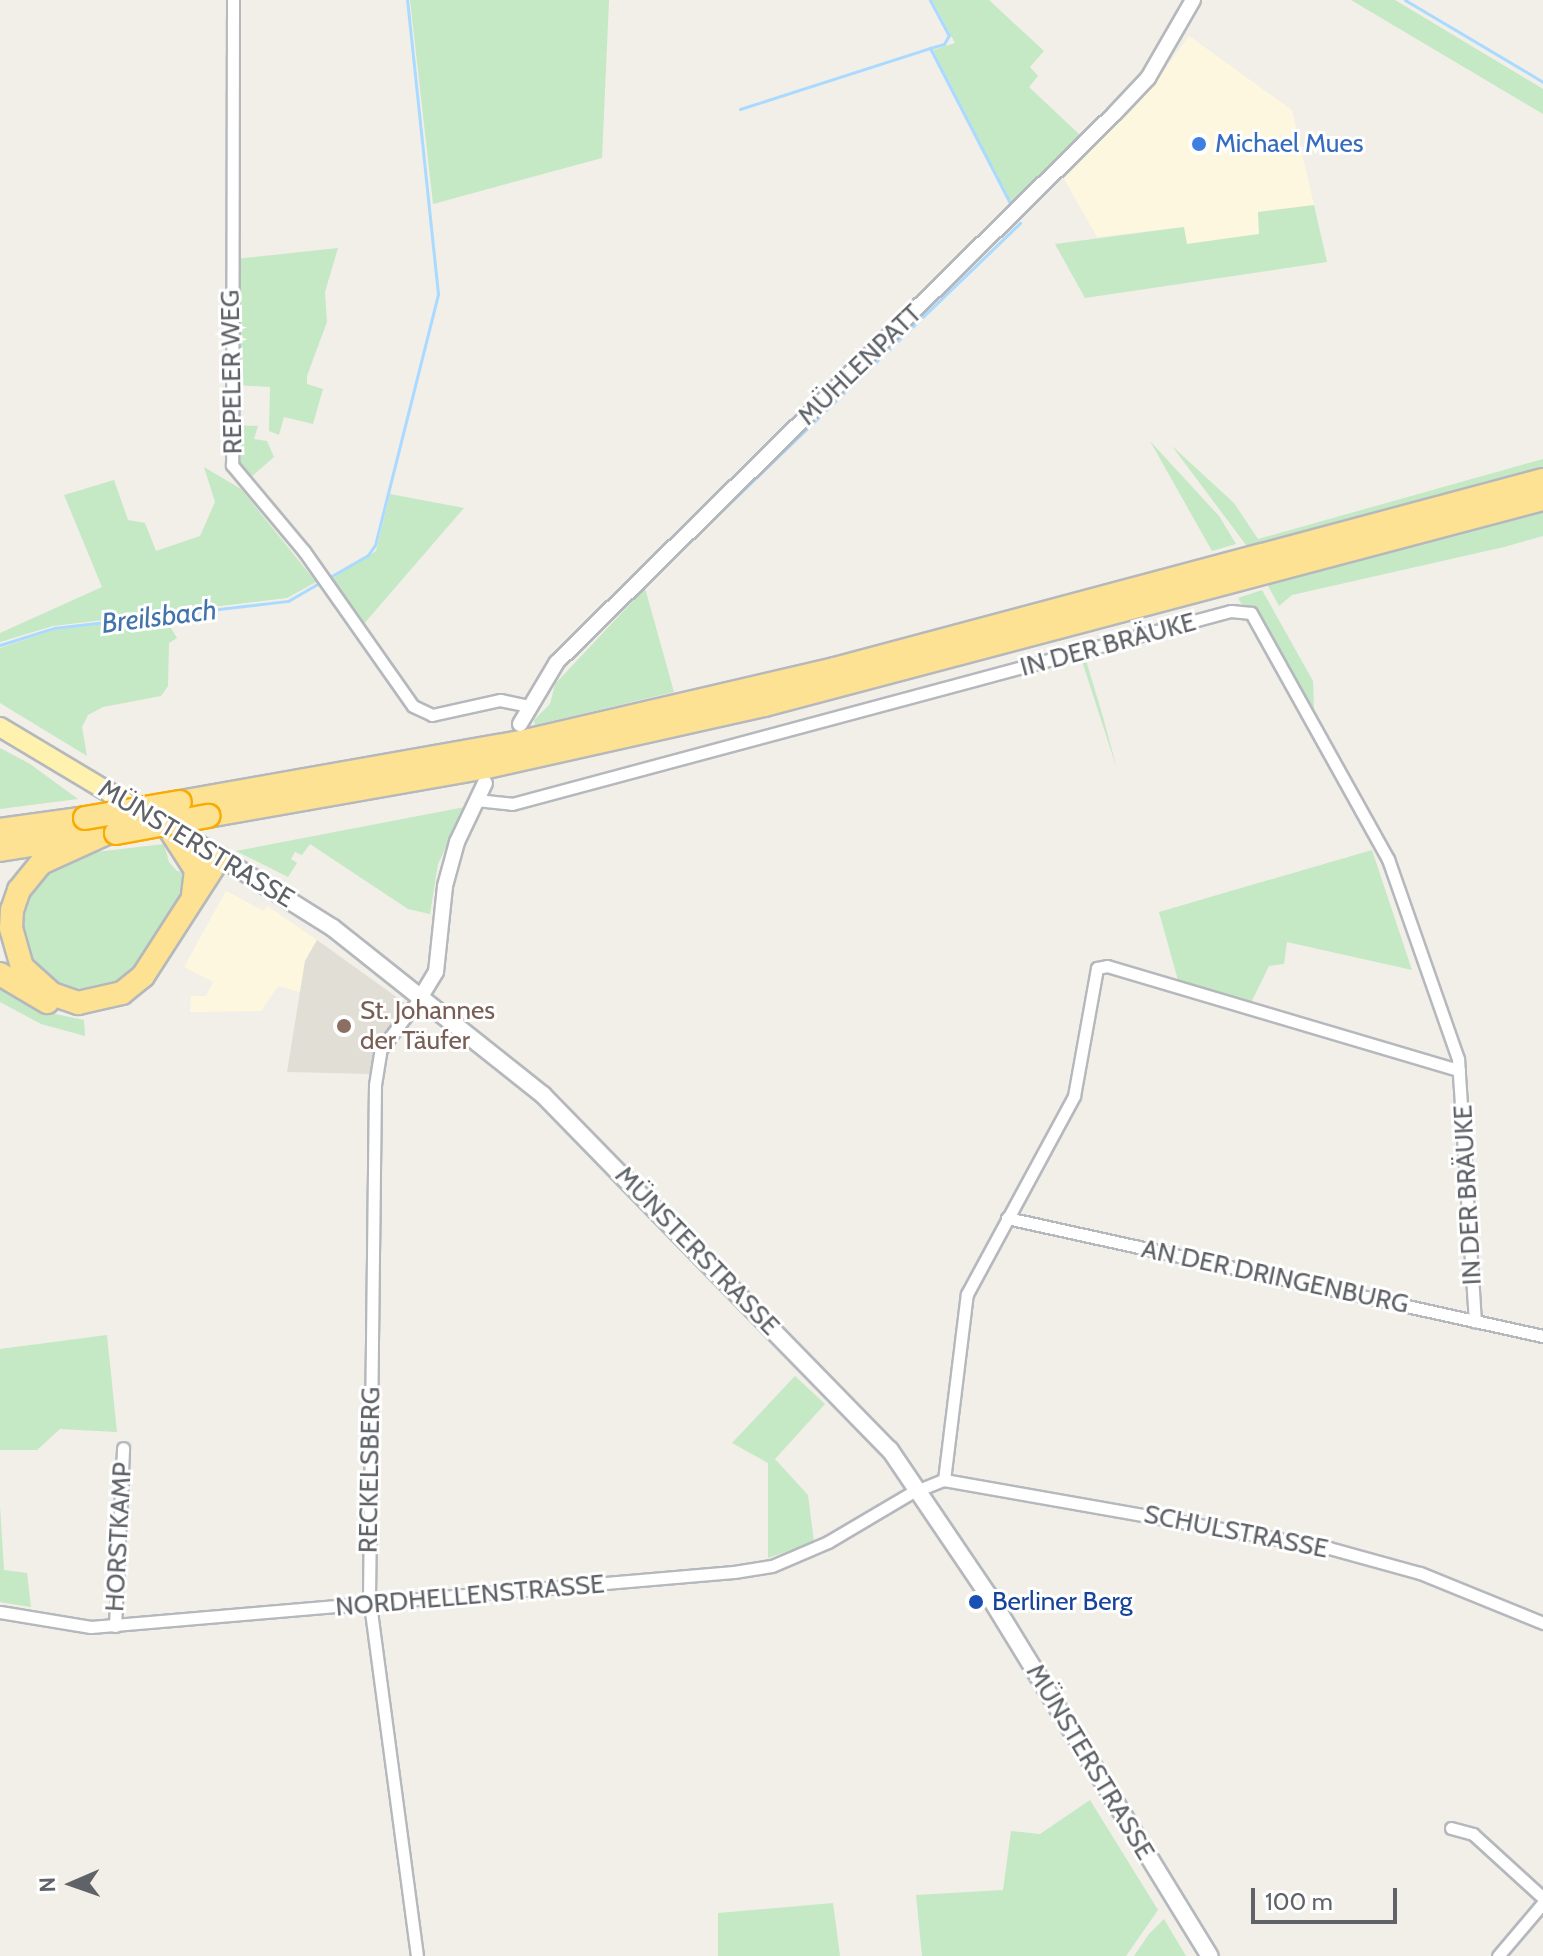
<!DOCTYPE html>
<meta charset="utf-8">
<style>
body{margin:0}
#map{position:relative;width:1543px;height:1956px;overflow:hidden;background:#f1efe8;font-family:Cabin,sans-serif}
div>[style]{position:absolute}
.commercial>*{inset:0;background:#fef7e0}
.education>*{inset:0;background:#e1ded6}
.green>*{inset:0;background:#c5e8c5}
.stream>*{height:3px;margin:-1.5px;padding:0 1.5px;transform-origin:1.5px;border-radius:1.5px;background:#aadaff}
.roads{filter:drop-shadow(2px 0 #b5b8bc) drop-shadow(-2px 0 #b5b8bc) drop-shadow(0 2px #b5b8bc) drop-shadow(0 -2px #b5b8bc)}
.minor>*{height:11px;margin:-5.5px;padding:0 5.5px;transform-origin:5.5px;border-radius:5.5px;background:#fff}
.tertiary>*{height:14px;margin:-7px;padding:0 7px;transform-origin:7px;border-radius:7px;background:#fff}
.secondary>*{height:16px;margin:-8px;padding:0 8px;transform-origin:8px;border-radius:8px;background:#fff}
.primary>*{height:18px;margin:-9px;padding:0 9px;transform-origin:9px;border-radius:9px;background:#fff2af}
.motorway>*{height:22px;margin:-11px;padding:0 11px;transform-origin:11px;border-radius:11px;background:#fde293}
.bridges{filter:drop-shadow(2px 0 #f9ab00) drop-shadow(-2px 0 #f9ab00) drop-shadow(0 2px #f9ab00) drop-shadow(0 -2px #f9ab00)}
.motorway-bridge>*{height:22px;margin:-11px;padding:0 11px;transform-origin:11px;border-radius:11px;background:#fde293}
.dots>*{width:22px;height:22px;translate:-50% -50%;box-sizing:border-box;border:4px solid #fff;border-radius:50%}
span{translate:-50% -50%;white-space:nowrap;text-align:center;line-height:1.15;-webkit-text-stroke:6px #fff;paint-order:stroke}
.shop-label{font-size:26px;color:#366cbe}
.left{translate:0 -50%;text-align:left}
.street-label{font-size:26px;color:#5f6368}
.education-label{font-size:26px;color:#785e54}
.transit-label{font-size:26px;color:#164399}
.water-label{font-size:28px;color:#4174aa;font-style:italic}
.north{position:absolute;left:32px;top:1844px;width:80px;height:80px;-webkit-text-stroke:6px #fff;paint-order:stroke;rotate:268deg;font-size:22px;font-weight:700;line-height:32px;text-align:center;color:#5f6368}
.north::after{content:'';display:block;margin:auto;width:28px;height:36px;background:#5f6368;clip-path:polygon(50% 0,100% 100%,50% 72%,0 100%)}
.scale{position:absolute;left:1251px;top:1888px;width:146px;height:36px;box-sizing:border-box;border:4px solid #5f6368;border-top:0;padding-left:10px;font-size:24px;line-height:28px;white-space:nowrap;color:#5f6368;-webkit-text-stroke:6px #fff;paint-order:stroke}
</style>
<div id="map">
<div class="commercial">
<div style="clip-path:polygon(1189px 36px,1292px 110px,1314px 205px,1258px 212px,1259px 234px,1187px 244px,1183px 227px,1097px 237px,1064px 179px,1150px 90px)"></div>
<div style="clip-path:polygon(226px 891px,264px 911px,267px 906px,317px 940px,305px 961px,300px 992px,278px 986px,261px 1011px,190px 1012px,191px 996px,206px 996px,213px 982px,184px 967px)"></div>
</div>
<div class="education">
<div style="clip-path:polygon(317px 940px,409px 1006px,372px 1074px,287px 1072px,305px 961px)"></div>
</div>
<div class="green">
<div style="clip-path:polygon(410px 0,609px 0,602px 158px,433px 204px)"></div>
<div style="clip-path:polygon(932px 0,989px 0,1044px 51px,1030px 67px,1038px 76px,1029px 87px,1080px 135px,1012px 204px,933px 50px,955px 43px)"></div>
<div style="clip-path:polygon(1351px 0,1395px 0,1543px 89px,1543px 114px)"></div>
<div style="clip-path:polygon(1314px 205px,1327px 262px,1085px 298px,1055px 244px,1184px 227px,1187px 244px,1259px 234px,1258px 212px)"></div>
<div style="clip-path:polygon(338px 248px,325px 292px,327px 322px,307px 376px,307px 384px,323px 389px,313px 424px,284px 417px,279px 435px,269px 431px,270px 387px,235px 385px,236px 259px)"></div>
<div style="clip-path:polygon(234px 425px,258px 426px,254px 439px,267px 441px,274px 457px,251px 477px,238px 461px)"></div>
<div style="clip-path:polygon(1150px 441px,1219px 516px,1236px 544px,1212px 551px)"></div>
<div style="clip-path:polygon(1172px 446px,1234px 503px,1258px 539px,1543px 459px,1543px 468px,1249px 549px)"></div>
<div style="clip-path:polygon(204px 467px,241px 489px,316px 582px,287px 598px,53px 626px,0 642px,0 633px,102px 587px,64px 495px,114px 480px,128px 520px,145px 523px,156px 551px,200px 536px,215px 502px)"></div>
<div style="clip-path:polygon(390px 494px,464px 508px,362px 626px,330px 580px,376px 551px)"></div>
<div style="clip-path:polygon(1543px 508px,1543px 536px,1504px 547px,1292px 595px,1279px 606px,1267px 584px)"></div>
<div style="clip-path:polygon(645px 588px,674px 692px,535px 725px,534px 720px,550px 704px,555px 684px)"></div>
<div style="clip-path:polygon(1262px 590px,1313px 681px,1314px 709px,1257px 613px,1244px 608px,1238px 598px)"></div>
<div style="clip-path:polygon(164px 617px,177px 638px,169px 643px,168px 686px,161px 696px,103px 707px,88px 715px,82px 727px,87px 756px,0 703px,0 648px,54px 630px)"></div>
<div style="clip-path:polygon(1085px 657px,1103px 717px,1117px 769px,1081px 658px)"></div>
<div style="clip-path:polygon(0 748px,30px 764px,78px 799px,0 809px)"></div>
<div style="clip-path:polygon(465px 807px,438px 864px,430px 914px,408px 909px,310px 844px,302px 855px,295px 852px,291px 859px,297px 863px,288px 877px,236px 851px)"></div>
<div style="clip-path:polygon(164px 844px,169px 862px,177px 871px,191px 873px,191px 883px,136px 978px,88px 998px,33px 975px,18px 911px,49px 866px,79px 854px)"></div>
<div style="clip-path:polygon(1372px 850px,1412px 970px,1287px 942px,1284px 964px,1269px 966px,1250px 1005px,1179px 984px,1159px 912px)"></div>
<div style="clip-path:polygon(0 983px,41px 1011px,84px 1020px,85px 1036px,41px 1024px,0 1002px)"></div>
<div style="clip-path:polygon(107px 1335px,117px 1432px,60px 1429px,37px 1450px,0 1450px,0 1349px)"></div>
<div style="clip-path:polygon(795px 1376px,825px 1404px,775px 1459px,808px 1495px,814px 1542px,768px 1558px,768px 1463px,732px 1443px)"></div>
<div style="clip-path:polygon(0 1506px,4px 1570px,27px 1573px,31px 1607px,0 1602px)"></div>
<div style="clip-path:polygon(1090px 1800px,1158px 1910px,1126px 1956px,922px 1956px,916px 1895px,1003px 1890px,1011px 1831px,1040px 1834px)"></div>
<div style="clip-path:polygon(833px 1903px,840px 1956px,718px 1956px,718px 1913px)"></div>
<div style="clip-path:polygon(1164px 1919px,1186px 1956px,1134px 1956px,1149px 1934px)"></div>
</div>
<div class="stream">
<div style="left:930px;top:0;width:40px;rotate:62deg"></div>
<div style="left:949px;top:35px;width:10px;rotate:119deg"></div>
<div style="left:944px;top:44px;width:15px;rotate:164deg"></div>
<div style="left:930px;top:48px;width:177px;rotate:62.7deg"></div>
<div style="left:1405px;top:0;width:161px;rotate:30.7deg"></div>
<div style="left:740px;top:109px;width:200px;rotate:-17.8deg"></div>
<div style="left:330px;top:577px;width:44px;rotate:-30.1deg"></div>
<div style="left:368px;top:555px;width:12px;rotate:-55deg"></div>
<div style="left:375px;top:545px;width:259px;rotate:-75.9deg"></div>
<div style="left:438px;top:294px;width:296px;rotate:-96deg"></div>
<div style="left:620px;top:609px;width:556px;rotate:-43.98deg"></div>
<div style="left:0;top:645px;width:57px;rotate:-17.5deg"></div>
<div style="left:54px;top:628px;width:236px;rotate:-6.6deg"></div>
<div style="left:288px;top:601px;width:34px;rotate:-30deg"></div>
</div>
<div class="roads">
<div class="minor">
<div style="left:233px;top:0;width:465px;rotate:90.1deg"></div>
<div style="left:232px;top:465px;width:112px;rotate:50.1deg"></div>
<div style="left:304px;top:551px;width:189px;rotate:54.9deg"></div>
<div style="left:413px;top:706px;width:21px;rotate:25deg"></div>
<div style="left:432px;top:715px;width:70px;rotate:-12.4deg"></div>
<div style="left:500px;top:700px;width:30px;rotate:12deg"></div>
<div style="left:476px;top:800px;width:36px;rotate:6deg"></div>
<div style="left:512px;top:804px;width:744px;rotate:-15.03deg"></div>
<div style="left:1231px;top:611px;width:20px;rotate:6deg"></div>
<div style="left:1251px;top:613px;width:282px;rotate:60.9deg"></div>
<div style="left:1388px;top:859px;width:212px;rotate:70.7deg"></div>
<div style="left:1458px;top:1059px;width:263px;rotate:86.3deg"></div>
<div style="left:1007px;top:1218px;width:549px;rotate:12.42deg"></div>
<div style="left:944px;top:1480px;width:187px;rotate:-83deg"></div>
<div style="left:967px;top:1294px;width:225px;rotate:-61.6deg"></div>
<div style="left:1074px;top:1096px;width:130px;rotate:-79.8deg"></div>
<div style="left:1097px;top:968px;width:10px;rotate:-11deg"></div>
<div style="left:1107px;top:966px;width:367px;rotate:16.5deg"></div>
<div style="left:0;top:1612px;width:92px;rotate:9.4deg"></div>
<div style="left:91px;top:1627px;width:645px;rotate:-4.89deg"></div>
<div style="left:734px;top:1572px;width:38px;rotate:-9deg"></div>
<div style="left:772px;top:1566px;width:61px;rotate:-23.2deg"></div>
<div style="left:828px;top:1542px;width:96px;rotate:-30.6deg"></div>
<div style="left:911px;top:1493px;width:35px;rotate:-22deg"></div>
<div style="left:944px;top:1480px;width:391px;rotate:10deg"></div>
<div style="left:1329px;top:1548px;width:94px;rotate:15.4deg"></div>
<div style="left:1420px;top:1573px;width:133px;rotate:22.1deg"></div>
<div style="left:115px;top:1626px;width:178px;rotate:-87.4deg"></div>
<div style="left:1451px;top:1828px;width:23px;rotate:15deg"></div>
<div style="left:1473px;top:1834px;width:95px;rotate:42.4deg"></div>
<div style="left:417px;top:1956px;width:361px;rotate:-97.6deg"></div>
<div style="left:369px;top:1598px;width:513px;rotate:-89.33deg"></div>
<div style="left:375px;top:1085px;width:36px;rotate:-81deg"></div>
<div style="left:381px;top:1049px;width:68px;rotate:-52.8deg"></div>
<div style="left:1498px;top:1956px;width:70px;rotate:-49.7deg"></div>
</div>
<div class="tertiary">
<div style="left:520px;top:724px;width:72px;rotate:-59.2deg"></div>
<div style="left:557px;top:662px;width:781px;rotate:-44.53deg"></div>
<div style="left:1114px;top:114px;width:50px;rotate:-46.6deg"></div>
<div style="left:1148px;top:78px;width:90px;rotate:-60deg"></div>
<div style="left:422px;top:995px;width:27px;rotate:-59deg"></div>
<div style="left:436px;top:972px;width:86px;rotate:-84deg"></div>
<div style="left:445px;top:886px;width:46px;rotate:-74.7deg"></div>
<div style="left:457px;top:842px;width:65px;rotate:-64.6deg"></div>
</div>
<div class="secondary">
<div style="left:231px;top:864px;width:120px;rotate:32.1deg"></div>
<div style="left:333px;top:928px;width:268px;rotate:38.5deg"></div>
<div style="left:543px;top:1095px;width:496px;rotate:45.7deg"></div>
<div style="left:890px;top:1450px;width:176px;rotate:55.9deg"></div>
<div style="left:989px;top:1596px;width:422px;rotate:58.5deg"></div>
</div>
<div class="primary">
<div style="left:0;top:727px;width:165px;rotate:30.9deg"></div>
<div style="left:171px;top:829px;width:69px;rotate:30.3deg"></div>
</div>
<div class="motorway">
<div style="left:180px;top:802px;width:355px;rotate:-10deg"></div>
<div style="left:530px;top:740px;width:313px;rotate:-13.1deg"></div>
<div style="left:835px;top:669px;width:733px;rotate:-14.95deg"></div>
<div style="left:208px;top:816px;width:283px;rotate:-10deg"></div>
<div style="left:487px;top:767px;width:284px;rotate:-12.6deg"></div>
<div style="left:764px;top:705px;width:806px;rotate:-14.81deg"></div>
<div style="left:169px;top:828px;width:50px;rotate:57.3deg"></div>
<div style="left:196px;top:870px;width:24px;rotate:97deg"></div>
<div style="left:0;top:830px;width:86px;rotate:-8deg"></div>
<div style="left:105px;top:834px;width:70px;rotate:155.6deg"></div>
<div style="left:41px;top:863px;width:35px;rotate:129deg"></div>
<div style="left:19px;top:890px;width:21px;rotate:109deg"></div>
<div style="left:12px;top:910px;width:18px;rotate:93deg"></div>
<div style="left:11px;top:928px;width:41px;rotate:74.2deg"></div>
<div style="left:22px;top:967px;width:40px;rotate:42deg"></div>
<div style="left:52px;top:994px;width:28px;rotate:19deg"></div>
<div style="left:78px;top:1003px;width:45px;rotate:-12.8deg"></div>
<div style="left:122px;top:993px;width:27px;rotate:-39deg"></div>
<div style="left:143px;top:976px;width:140px;rotate:-57.2deg"></div>
<div style="left:0;top:850px;width:77px;rotate:-9deg"></div>
<div style="left:0;top:974px;width:55px;rotate:30.8deg"></div>
</div>
</div>
<div class="bridges">
<div class="motorway-bridge">
<div style="left:85px;top:818px;width:96px;rotate:-9.6deg"></div>
<div style="left:116px;top:833px;width:94px;rotate:-10.5deg"></div>
</div>
</div>
<div class="dots">
<div style="left:1199px;top:144px;background:#3f7fe0"></div>
<div style="left:344px;top:1026px;background:#8d6e63"></div>
<div style="left:976px;top:1602px;background:#1a4fb4"></div>
</div>
<div class="shop-label">
<span class="left" style="left:1215px;top:144px">Michael Mues</span>
</div>
<div class="street-label">
<span style="left:860px;top:365px;rotate:-44deg">MÜHLENPATT</span>
<span style="left:232px;top:372px;rotate:-91deg">REPELER WEG</span>
<span style="left:1108px;top:645px;rotate:-15deg">IN DER BRÄUKE</span>
<span style="left:196px;top:844px;rotate:31deg">MÜNSTERSTRASSE</span>
<span style="left:1468px;top:1195px;rotate:-93deg">IN DER BRÄUKE</span>
<span style="left:697px;top:1251px;rotate:46deg">MÜNSTERSTRASSE</span>
<span style="left:1275px;top:1277px;rotate:12deg">AN DER DRINGENBURG</span>
<span style="left:370px;top:1470px;rotate:-89deg">RECKELSBERG</span>
<span style="left:1236px;top:1532px;rotate:11deg">SCHULSTRASSE</span>
<span style="left:119px;top:1537px;rotate:-87deg">HORSTKAMP</span>
<span style="left:470px;top:1596px;rotate:-5deg">NORDHELLENSTRASSE</span>
<span style="left:1090px;top:1762px;rotate:59deg">MÜNSTERSTRASSE</span>
</div>
<div class="education-label">
<span class="left" style="left:360px;top:1026px">St. Johannes<br>der Täufer</span>
</div>
<div class="transit-label">
<span class="left" style="left:992px;top:1602px">Berliner Berg</span>
</div>
<div class="water-label">
<span style="left:159px;top:616px;rotate:-7deg">Breilsbach</span>
</div>
<div class="north">N</div>
<div class="scale">100 m</div>
</div>
